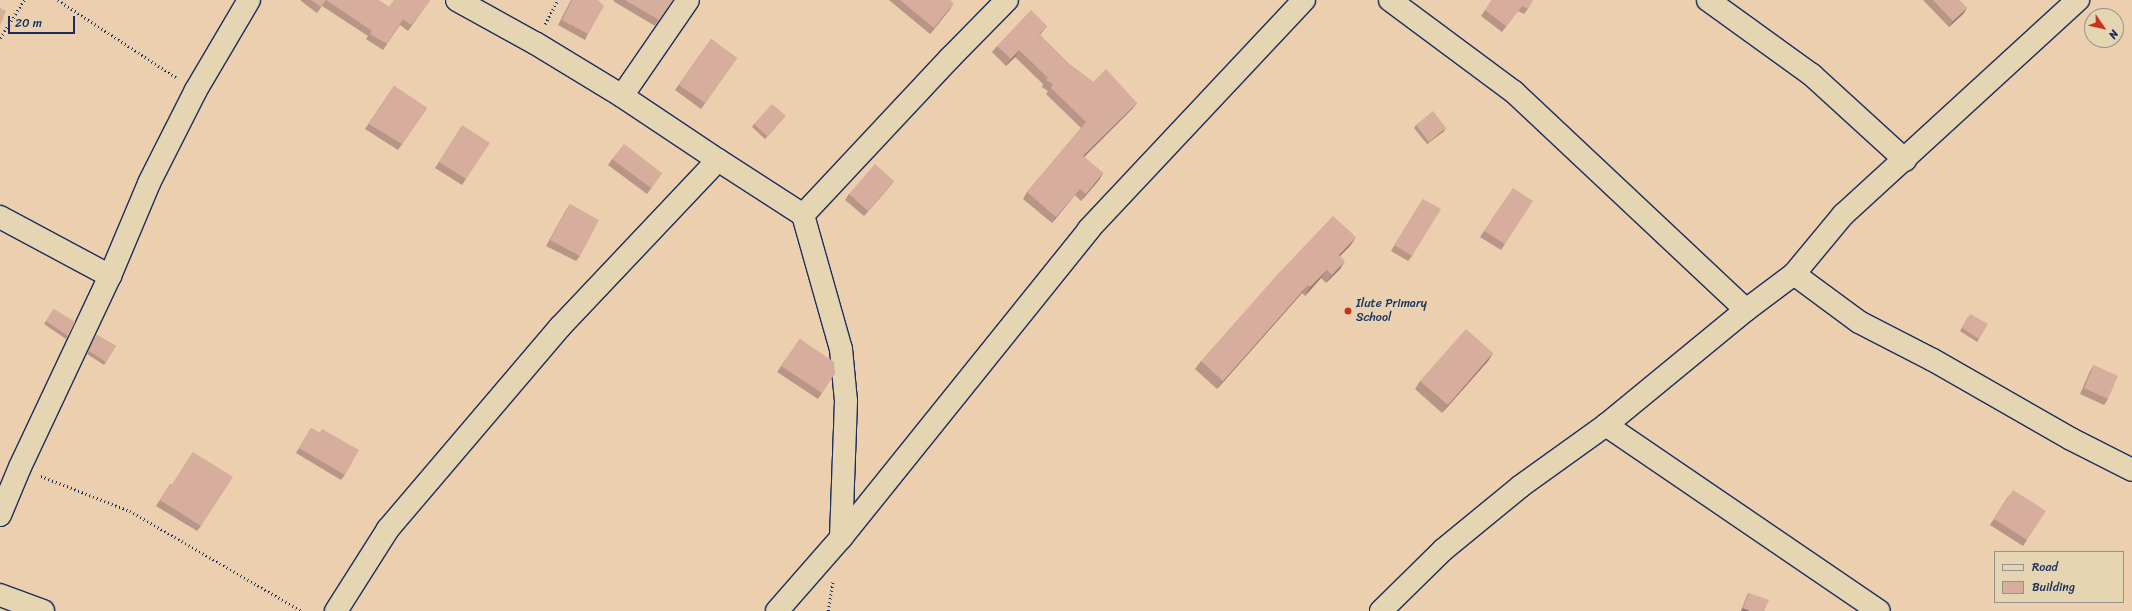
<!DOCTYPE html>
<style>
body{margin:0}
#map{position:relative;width:2132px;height:611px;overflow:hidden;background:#ebcfaf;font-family:Sriracha,sans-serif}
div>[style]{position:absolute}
.path>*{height:2.5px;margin-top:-1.25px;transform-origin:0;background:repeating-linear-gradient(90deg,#1b2f5e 0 1px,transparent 0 4px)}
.roads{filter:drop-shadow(1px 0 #1b2f5e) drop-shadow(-1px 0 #1b2f5e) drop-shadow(0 1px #1b2f5e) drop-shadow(0 -1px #1b2f5e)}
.minor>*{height:22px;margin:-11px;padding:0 11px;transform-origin:11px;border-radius:11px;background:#e6d5b2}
.wall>*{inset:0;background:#b99587}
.shaded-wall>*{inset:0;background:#96796e}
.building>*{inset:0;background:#d7ad9d}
.dots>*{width:11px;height:11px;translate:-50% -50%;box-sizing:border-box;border:2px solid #e6d5b2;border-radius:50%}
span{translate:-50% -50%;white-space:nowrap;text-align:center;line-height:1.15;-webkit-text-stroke:3px #e6d5b2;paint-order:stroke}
.poi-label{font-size:12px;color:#1b2f5e}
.left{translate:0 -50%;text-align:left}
.legend{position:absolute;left:1994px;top:551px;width:130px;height:52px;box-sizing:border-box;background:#e6d5b2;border:1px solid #959390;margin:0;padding:5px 7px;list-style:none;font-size:12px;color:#1b2f5e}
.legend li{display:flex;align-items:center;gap:8px;height:20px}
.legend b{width:20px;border:1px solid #959390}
.north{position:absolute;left:2084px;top:8px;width:40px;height:40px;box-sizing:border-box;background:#e6d5b2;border:1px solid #959390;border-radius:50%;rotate:124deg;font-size:11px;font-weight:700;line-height:16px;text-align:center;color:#1b2f5e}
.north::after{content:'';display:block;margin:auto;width:14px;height:18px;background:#c8321e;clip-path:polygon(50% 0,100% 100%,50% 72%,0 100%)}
.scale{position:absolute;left:8px;top:16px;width:67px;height:18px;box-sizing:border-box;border:2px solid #1b2f5e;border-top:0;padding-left:5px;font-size:12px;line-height:14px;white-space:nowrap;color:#1b2f5e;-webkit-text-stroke:3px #e6d5b2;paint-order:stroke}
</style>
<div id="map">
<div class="path">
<div style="left:58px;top:0;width:142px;rotate:33.2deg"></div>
<div style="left:545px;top:24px;width:27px;rotate:-62deg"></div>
<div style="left:0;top:38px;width:45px;rotate:-57.7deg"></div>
<div style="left:41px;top:476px;width:96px;rotate:21.5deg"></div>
<div style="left:130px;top:511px;width:199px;rotate:30.2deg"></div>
<div style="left:828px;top:611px;width:30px;rotate:-81deg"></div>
</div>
<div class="roads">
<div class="minor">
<div style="left:457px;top:0;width:89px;rotate:28.9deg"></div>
<div style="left:535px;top:43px;width:102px;rotate:31.3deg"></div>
<div style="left:622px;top:96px;width:115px;rotate:33.7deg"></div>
<div style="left:1390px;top:0;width:154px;rotate:36.6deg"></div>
<div style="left:1514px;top:92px;width:318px;rotate:43.2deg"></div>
<div style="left:1708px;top:0;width:128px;rotate:35.8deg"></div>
<div style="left:1812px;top:75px;width:126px;rotate:42.4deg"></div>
<div style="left:622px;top:96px;width:116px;rotate:-55.5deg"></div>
<div style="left:803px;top:215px;width:215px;rotate:-46.9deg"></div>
<div style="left:950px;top:58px;width:81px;rotate:-45.5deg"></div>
<div style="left:0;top:217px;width:125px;rotate:28.2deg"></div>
<div style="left:1794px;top:274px;width:81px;rotate:36.4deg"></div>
<div style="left:1859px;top:322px;width:83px;rotate:27.2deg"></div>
<div style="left:1933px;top:360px;width:159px;rotate:29.8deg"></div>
<div style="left:2071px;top:439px;width:68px;rotate:26.9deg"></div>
<div style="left:1606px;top:425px;width:330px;rotate:34.3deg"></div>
<div style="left:0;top:515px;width:52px;rotate:-67.4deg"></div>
<div style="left:20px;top:467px;width:211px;rotate:-64.8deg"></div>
<div style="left:110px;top:276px;width:101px;rotate:-67.2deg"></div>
<div style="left:149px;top:183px;width:104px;rotate:-63.2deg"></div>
<div style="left:196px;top:90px;width:104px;rotate:-59.5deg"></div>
<div style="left:0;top:595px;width:46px;rotate:20.4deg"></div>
<div style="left:336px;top:611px;width:97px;rotate:-57.6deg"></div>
<div style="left:388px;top:529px;width:265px;rotate:-49.6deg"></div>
<div style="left:560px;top:327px;width:230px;rotate:-46.6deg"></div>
<div style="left:718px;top:160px;width:101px;rotate:32.9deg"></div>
<div style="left:803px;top:215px;width:139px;rotate:74.2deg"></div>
<div style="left:841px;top:349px;width:52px;rotate:84.5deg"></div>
<div style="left:846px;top:401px;width:137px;rotate:92.1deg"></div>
<div style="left:777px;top:611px;width:97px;rotate:-48.8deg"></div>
<div style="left:841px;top:538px;width:396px;rotate:-51.2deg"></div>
<div style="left:1089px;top:229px;width:314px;rotate:-46.8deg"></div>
<div style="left:1381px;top:611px;width:87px;rotate:-44.5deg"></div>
<div style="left:1443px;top:550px;width:101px;rotate:-39.4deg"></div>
<div style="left:1521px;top:486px;width:105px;rotate:-35.7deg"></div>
<div style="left:1606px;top:425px;width:181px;rotate:-39.4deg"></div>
<div style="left:1746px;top:310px;width:60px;rotate:-36.9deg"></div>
<div style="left:1794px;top:274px;width:77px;rotate:-50.3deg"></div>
<div style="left:1843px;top:215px;width:319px;rotate:-42.5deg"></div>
</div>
</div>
<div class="wall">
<div style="clip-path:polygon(301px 0,378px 0,389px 7px,430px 0,408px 31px,400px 25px,383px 50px,366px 39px,368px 36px,322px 6px,317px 13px,301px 1px)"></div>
<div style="clip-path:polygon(571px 0,598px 0,588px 34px,585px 40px,558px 25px)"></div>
<div style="clip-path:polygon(614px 0,672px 0,655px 26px,613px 1px)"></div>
<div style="clip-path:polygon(889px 0,950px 0,950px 9px,930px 34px)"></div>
<div style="clip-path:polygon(1492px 0,1532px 0,1528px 9px,1524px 14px,1518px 11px,1502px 32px,1481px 16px)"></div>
<div style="clip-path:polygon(1923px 0,1959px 0,1967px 8px,1963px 14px,1949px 27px)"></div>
<div style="clip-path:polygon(1047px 26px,1040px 35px,1068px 63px,1093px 82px,1137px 103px,1132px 109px,1084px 157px,1103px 173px,1099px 180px,1081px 201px,1075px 195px,1052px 223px,1023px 199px,1027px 192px,1081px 128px,1046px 94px,1048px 91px,1042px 87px,1043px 84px,1015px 57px,1006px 66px,992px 52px,997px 46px)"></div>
<div style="clip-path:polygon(711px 39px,737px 58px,701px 109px,675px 90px)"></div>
<div style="clip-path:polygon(394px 86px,427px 108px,398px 150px,365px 129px)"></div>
<div style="clip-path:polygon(783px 119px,765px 139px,752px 127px,754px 124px)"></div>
<div style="clip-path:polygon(1416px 125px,1444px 131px,1427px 144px,1414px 128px)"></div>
<div style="clip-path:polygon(459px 131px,466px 179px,462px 185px,435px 168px)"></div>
<div style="clip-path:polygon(612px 159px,662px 173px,647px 194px,608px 165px)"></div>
<div style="clip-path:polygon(894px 181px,890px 186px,864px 216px,845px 200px,849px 194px)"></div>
<div style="clip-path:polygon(1509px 194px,1505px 244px,1501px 250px,1480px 237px)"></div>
<div style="clip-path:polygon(1423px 199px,1412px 256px,1408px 261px,1391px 251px)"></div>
<div style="clip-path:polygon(570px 204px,580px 256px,576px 261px,546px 246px,566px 210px)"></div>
<div style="clip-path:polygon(1350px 246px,1340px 256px,1340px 269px,1326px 283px,1321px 278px,1305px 296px,1302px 293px,1217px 389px,1195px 369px,1201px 361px)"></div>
<div style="clip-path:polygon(54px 309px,68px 336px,66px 339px,44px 324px)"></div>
<div style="clip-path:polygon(1968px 317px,1979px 339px,1977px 342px,1960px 331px)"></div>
<div style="clip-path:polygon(97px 335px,116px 346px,104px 365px,87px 354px,95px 338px)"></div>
<div style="clip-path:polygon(800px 339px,835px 373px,818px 399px,777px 372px)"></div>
<div style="clip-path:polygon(1493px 353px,1488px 361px,1442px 413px,1415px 389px,1420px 381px)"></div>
<div style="clip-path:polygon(2094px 365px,2108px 399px,2104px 405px,2080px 394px,2090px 371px)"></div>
<div style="clip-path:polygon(311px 428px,320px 433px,322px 429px,345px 475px,341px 480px,296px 453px)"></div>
<div style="clip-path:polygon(193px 452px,201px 526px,197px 531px,156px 506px,170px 484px,172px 485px)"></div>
<div style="clip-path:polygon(2009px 495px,2027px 540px,2023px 546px,1990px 525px)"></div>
<div style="clip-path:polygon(1749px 593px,1764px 611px,1741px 611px,1747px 595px)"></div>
</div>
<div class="shaded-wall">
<div style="clip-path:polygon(954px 3px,950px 9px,930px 34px,934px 28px)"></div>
<div style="clip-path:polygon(1967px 8px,1963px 14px,1949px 27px,1953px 21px)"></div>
<div style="clip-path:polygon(1019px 50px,1015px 57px,1006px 66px,1011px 59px)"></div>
<div style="clip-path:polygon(1137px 103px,1132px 109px,1078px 163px,1083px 156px)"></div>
<div style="clip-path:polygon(1446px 128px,1444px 131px,1427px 144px,1429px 142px)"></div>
<div style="clip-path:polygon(1103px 173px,1099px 180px,1081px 201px,1086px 194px)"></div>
<div style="clip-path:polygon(894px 181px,890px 186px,864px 216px,868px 211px)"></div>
<div style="clip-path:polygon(1080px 189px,1075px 195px,1052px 223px,1056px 217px)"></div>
<div style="clip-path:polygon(1356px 237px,1350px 246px,1333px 263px,1339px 255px)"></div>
<div style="clip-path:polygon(1345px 261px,1340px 269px,1326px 283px,1332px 275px)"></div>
<div style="clip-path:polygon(1327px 270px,1321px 278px,1305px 296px,1310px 287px)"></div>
<div style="clip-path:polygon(1308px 285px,1302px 293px,1217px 389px,1223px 381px)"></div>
<div style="clip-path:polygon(1493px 353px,1488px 361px,1442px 413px,1448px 405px)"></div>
<div style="clip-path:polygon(1743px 608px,1750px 611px,1741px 611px)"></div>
</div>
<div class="building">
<div style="clip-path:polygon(311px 0,378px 0,389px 7px,394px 0,430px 0,430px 1px,411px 25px,403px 19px,387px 44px,370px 34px,372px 31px,326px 0,321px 7px)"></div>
<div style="clip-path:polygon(572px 0,598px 0,604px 6px,588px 34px,562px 20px)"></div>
<div style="clip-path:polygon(625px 0,672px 0,659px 20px)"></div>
<div style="clip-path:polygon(900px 0,950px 0,954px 3px,934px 28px)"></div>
<div style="clip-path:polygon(1492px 0,1532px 0,1533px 1px,1528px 9px,1522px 6px,1506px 26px,1485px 10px)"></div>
<div style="clip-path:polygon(1933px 0,1959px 0,1967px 8px,1953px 21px)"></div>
<div style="clip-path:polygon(0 8px,6px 11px,0 26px)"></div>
<div style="clip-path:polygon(1031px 10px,1047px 26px,1039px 34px,1068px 63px,1093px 82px,1106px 69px,1137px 103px,1083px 156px,1103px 173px,1086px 194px,1080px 189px,1056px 217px,1027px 192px,1086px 122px,1051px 88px,1053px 84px,1046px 80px,1048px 78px,1019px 50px,1011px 59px,997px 46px)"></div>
<div style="clip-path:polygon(711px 39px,737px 58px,705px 103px,679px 85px)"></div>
<div style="clip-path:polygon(394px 86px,427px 108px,402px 144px,369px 124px)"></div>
<div style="clip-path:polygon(772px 104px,786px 116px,767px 136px,754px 124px)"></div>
<div style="clip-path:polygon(1433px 111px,1446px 128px,1429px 142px,1416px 125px)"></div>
<div style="clip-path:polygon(462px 125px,490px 143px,466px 179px,439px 162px)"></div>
<div style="clip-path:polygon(624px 144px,662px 173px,651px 188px,612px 159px)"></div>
<div style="clip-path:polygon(875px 164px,894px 181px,868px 211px,849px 194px)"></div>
<div style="clip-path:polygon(1513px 188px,1533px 201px,1505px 244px,1484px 231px)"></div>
<div style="clip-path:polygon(1423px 199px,1441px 209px,1412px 256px,1394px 245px)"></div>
<div style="clip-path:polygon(570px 204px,599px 220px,580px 256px,550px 240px)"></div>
<div style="clip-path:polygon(1333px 216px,1356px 237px,1339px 255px,1345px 261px,1332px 275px,1327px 270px,1310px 287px,1308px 285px,1223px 381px,1201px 361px,1277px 275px)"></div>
<div style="clip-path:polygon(54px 309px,75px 322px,68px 336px,46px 321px)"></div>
<div style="clip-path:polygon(1970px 314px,1988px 324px,1979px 339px,1962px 328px)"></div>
<div style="clip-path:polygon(1466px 329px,1493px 353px,1448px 405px,1420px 381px)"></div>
<div style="clip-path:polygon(97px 335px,116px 346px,106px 362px,89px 351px)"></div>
<div style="clip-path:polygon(800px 339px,834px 362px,835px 373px,822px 393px,781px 366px)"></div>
<div style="clip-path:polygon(2094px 365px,2118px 376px,2108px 399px,2084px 388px)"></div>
<div style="clip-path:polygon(311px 428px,320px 433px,322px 429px,359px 450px,345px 475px,299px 448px)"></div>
<div style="clip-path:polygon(193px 452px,233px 477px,201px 526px,160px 500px,170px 484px,172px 485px)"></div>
<div style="clip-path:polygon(2013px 490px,2046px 511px,2027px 540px,1994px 519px)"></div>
<div style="clip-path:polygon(1749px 593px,1769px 600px,1764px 611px,1750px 611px,1743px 608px)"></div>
</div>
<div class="dots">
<div style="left:1348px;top:311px;background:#c8321e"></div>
</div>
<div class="poi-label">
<span class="left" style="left:1356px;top:311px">Ilute Primary<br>School</span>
</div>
<ul class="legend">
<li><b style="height:5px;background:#e6d5b2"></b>Road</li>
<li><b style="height:11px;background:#d7ad9d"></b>Building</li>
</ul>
<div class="north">N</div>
<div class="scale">20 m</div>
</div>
